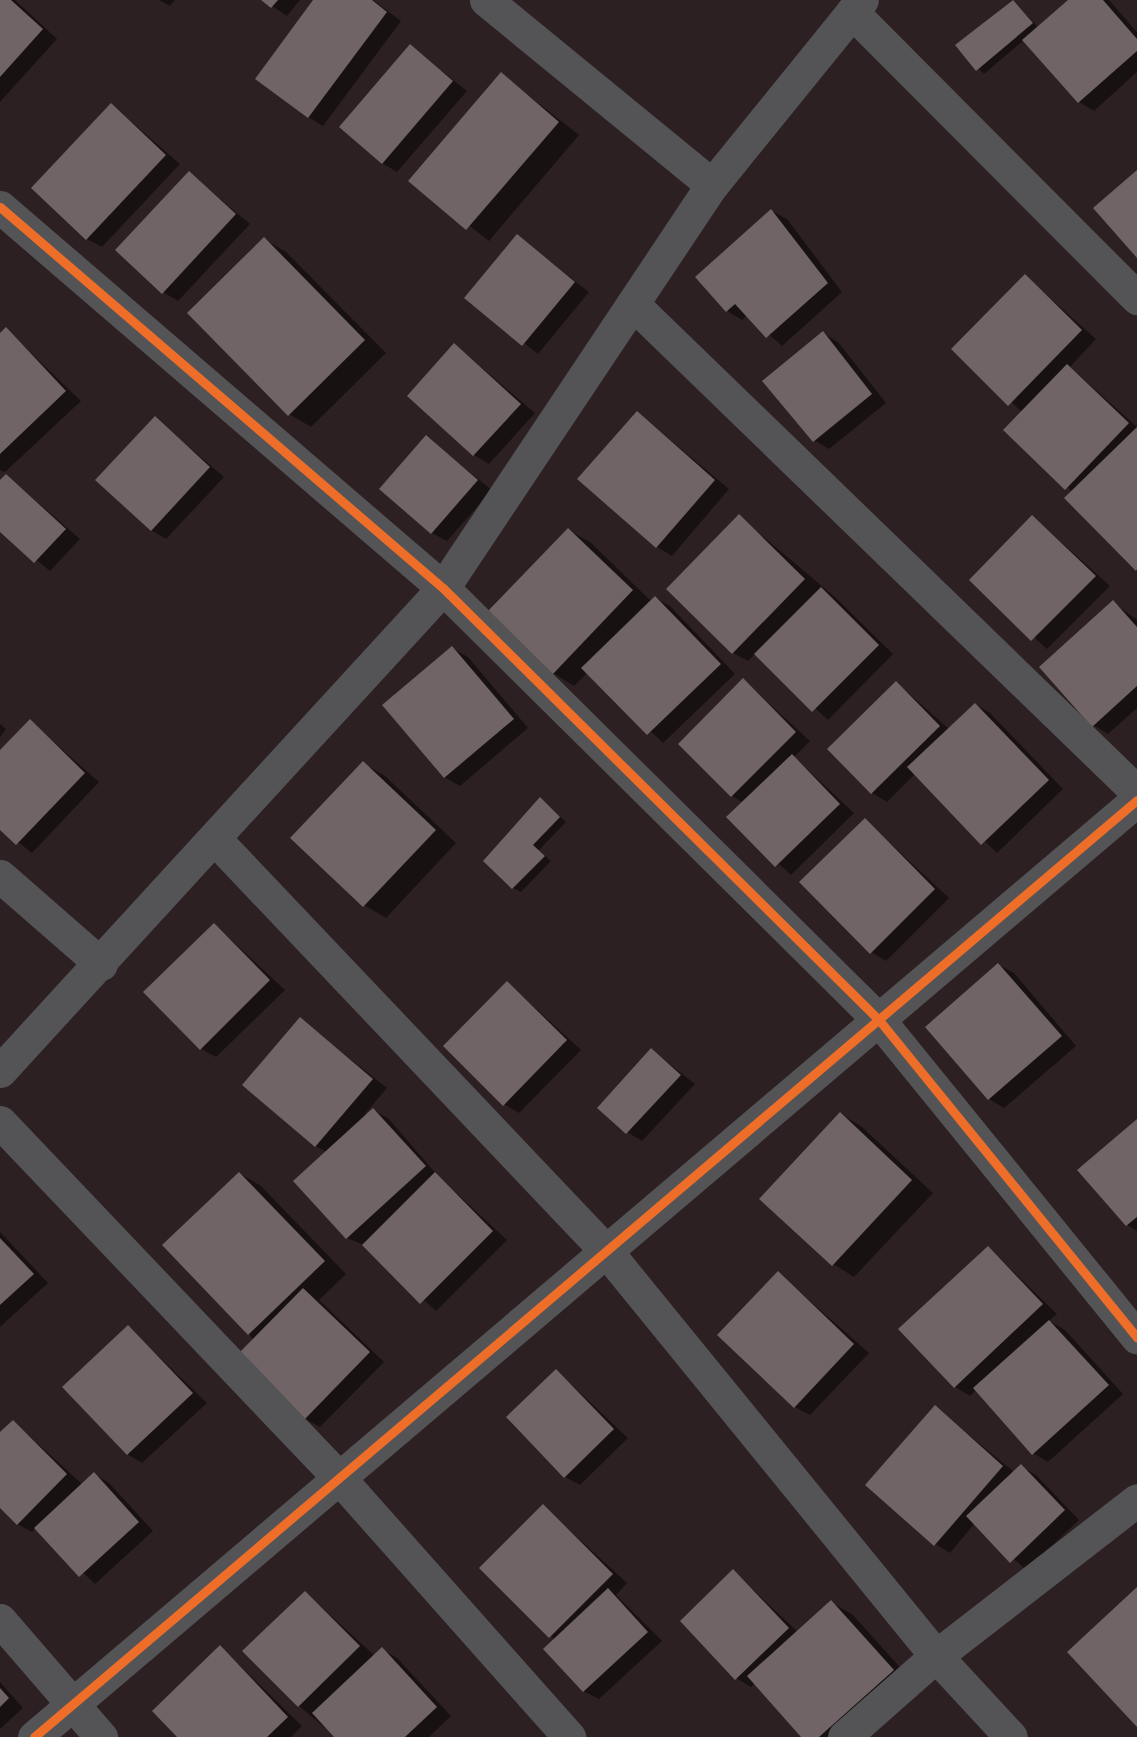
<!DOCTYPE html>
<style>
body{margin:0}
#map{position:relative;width:1137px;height:1737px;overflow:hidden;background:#2d2023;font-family:"Noto Serif",serif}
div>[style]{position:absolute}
.shadow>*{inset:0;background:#0007}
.building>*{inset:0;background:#706466}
.street>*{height:33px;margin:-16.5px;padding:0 16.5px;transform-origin:16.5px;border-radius:16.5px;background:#545456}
.cycleway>*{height:9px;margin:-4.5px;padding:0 4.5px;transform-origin:4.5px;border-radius:4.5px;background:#ee6e29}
span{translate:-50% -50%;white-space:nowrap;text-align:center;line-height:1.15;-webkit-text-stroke:6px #13080b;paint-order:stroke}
</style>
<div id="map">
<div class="shadow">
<div style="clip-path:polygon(0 0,15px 0,57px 39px,0 102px)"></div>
<div style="clip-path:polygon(159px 0,175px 0,170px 6px)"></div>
<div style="clip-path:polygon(263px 0,300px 0,287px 16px)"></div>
<div style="clip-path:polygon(315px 0,373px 0,401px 21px,323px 126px,308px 117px)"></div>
<div style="clip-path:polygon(1012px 0,1039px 28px,1070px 0,1109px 0,1137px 32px,1137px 72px,1094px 111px,1079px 102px,1024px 40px,984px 74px,957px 45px)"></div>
<div style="clip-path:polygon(410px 46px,467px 91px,397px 172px,382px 163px)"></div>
<div style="clip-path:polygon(501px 74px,579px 135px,489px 241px,410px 180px)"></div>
<div style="clip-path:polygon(112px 105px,180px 164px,102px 247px,87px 239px)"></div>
<div style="clip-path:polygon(189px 173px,250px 224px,178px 301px,163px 292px)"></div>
<div style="clip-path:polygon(772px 211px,787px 219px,842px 292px,782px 346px,747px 315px,742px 320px,727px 311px)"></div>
<div style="clip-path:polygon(517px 236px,589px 292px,538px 354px,467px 297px)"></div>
<div style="clip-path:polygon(264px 239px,286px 252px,386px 353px,311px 427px,289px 414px)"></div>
<div style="clip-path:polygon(1025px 276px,1096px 339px,1070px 367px,1137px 427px,1137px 569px,1067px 498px,1072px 493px,1022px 412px,953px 349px)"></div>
<div style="clip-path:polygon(6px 329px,81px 401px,5px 472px,0 470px,0 335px)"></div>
<div style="clip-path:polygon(823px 333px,838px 342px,886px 403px,829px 449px,814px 440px)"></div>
<div style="clip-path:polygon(455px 345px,535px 413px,489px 464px,474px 455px)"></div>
<div style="clip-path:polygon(638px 413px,729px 489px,672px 556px,657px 547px)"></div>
<div style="clip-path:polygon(155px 418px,224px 477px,166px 539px,151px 530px)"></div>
<div style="clip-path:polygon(426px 437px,492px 490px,447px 541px,432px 533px)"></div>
<div style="clip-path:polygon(6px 475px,80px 539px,50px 571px,0 530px,0 482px)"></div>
<div style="clip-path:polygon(739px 516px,836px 598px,893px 654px,828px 720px,755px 654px,748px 661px,733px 653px)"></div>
<div style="clip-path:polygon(1033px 517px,1110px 586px,1047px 649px,971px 580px)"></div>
<div style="clip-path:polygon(568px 530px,590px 542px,652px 602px,656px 598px,671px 607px,735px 674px,663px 743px,588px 672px,574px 686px,553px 673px)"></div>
<div style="clip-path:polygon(1113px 602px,1137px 620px,1137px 708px,1108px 734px,1093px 725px)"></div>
<div style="clip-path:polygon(452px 648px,468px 657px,528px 728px,460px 786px,444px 777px)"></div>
<div style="clip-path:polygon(743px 680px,810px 741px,794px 757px,854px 813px,791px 875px,728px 818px,744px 803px,732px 796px)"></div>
<div style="clip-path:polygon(897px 683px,949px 729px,975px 704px,990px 713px,1063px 789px,997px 853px,915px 774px,887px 802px,872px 793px)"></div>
<div style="clip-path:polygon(30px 721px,99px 782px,32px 853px,0 828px,0 752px)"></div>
<div style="clip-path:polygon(0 724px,6px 729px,0 737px)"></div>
<div style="clip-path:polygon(363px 763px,385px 776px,456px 843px,386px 918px,364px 905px)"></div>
<div style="clip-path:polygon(540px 799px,566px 822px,539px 850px,551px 861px,521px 892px,513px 888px)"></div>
<div style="clip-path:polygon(865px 820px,949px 898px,886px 961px,871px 952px)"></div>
<div style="clip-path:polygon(214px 924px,285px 990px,216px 1057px,201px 1049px)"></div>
<div style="clip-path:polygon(999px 965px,1014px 973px,1076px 1046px,1004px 1108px,989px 1099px)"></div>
<div style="clip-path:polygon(508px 983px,581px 1050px,519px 1113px,504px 1104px)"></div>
<div style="clip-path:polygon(300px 1019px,387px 1088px,364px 1115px,373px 1110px,388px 1118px,438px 1176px,507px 1240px,436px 1311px,364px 1245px,347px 1238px,327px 1152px,315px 1146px)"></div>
<div style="clip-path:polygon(652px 1050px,695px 1084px,642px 1141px,627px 1132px)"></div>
<div style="clip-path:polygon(841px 1114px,862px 1127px,933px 1193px,854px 1277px,833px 1264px)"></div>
<div style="clip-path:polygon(1137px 1121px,1137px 1231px,1127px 1225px)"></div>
<div style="clip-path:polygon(239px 1173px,261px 1186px,346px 1274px,319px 1300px,384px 1362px,320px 1427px,305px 1419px,249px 1334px)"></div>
<div style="clip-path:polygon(0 1232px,48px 1283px,0 1327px)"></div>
<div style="clip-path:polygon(989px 1248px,1057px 1314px,1049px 1321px,1065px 1330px,1123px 1394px,1048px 1462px,1033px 1453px,976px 1390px,970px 1396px,955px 1387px)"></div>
<div style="clip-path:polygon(778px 1273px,869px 1353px,810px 1415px,795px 1407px)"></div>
<div style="clip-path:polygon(128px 1327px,207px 1403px,142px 1463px,127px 1454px)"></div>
<div style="clip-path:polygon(556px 1370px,628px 1438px,580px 1485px,565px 1477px)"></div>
<div style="clip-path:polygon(935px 1407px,1014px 1472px,1021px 1466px,1036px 1475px,1079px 1520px,1026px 1570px,975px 1523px,950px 1553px,935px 1544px)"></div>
<div style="clip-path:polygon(13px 1421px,83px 1485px,94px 1474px,109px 1483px,153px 1531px,95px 1584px,36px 1528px,32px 1532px,17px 1524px,0 1506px,0 1434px)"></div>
<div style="clip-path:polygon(543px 1506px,627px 1583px,616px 1595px,662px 1641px,599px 1699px,583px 1691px,555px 1640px,481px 1568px)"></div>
<div style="clip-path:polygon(733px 1571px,798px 1632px,831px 1602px,853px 1615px,914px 1683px,854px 1737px,803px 1737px,755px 1683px,751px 1687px,736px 1678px)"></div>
<div style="clip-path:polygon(305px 1592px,375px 1656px,382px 1649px,397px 1658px,451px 1716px,429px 1737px,336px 1737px,299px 1706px)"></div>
<div style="clip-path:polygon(221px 1647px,302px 1726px,291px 1737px,179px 1737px)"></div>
<div style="clip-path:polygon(0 1682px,23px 1708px,0 1729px)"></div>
</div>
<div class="building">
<div style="clip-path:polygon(0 0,11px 0,43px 29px,0 77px)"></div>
<div style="clip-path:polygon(261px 0,278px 0,271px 8px)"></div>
<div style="clip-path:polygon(313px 0,372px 0,387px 12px,308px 118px,255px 79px)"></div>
<div style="clip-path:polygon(1013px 0,1033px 23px,976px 71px,955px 45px)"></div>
<div style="clip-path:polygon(1068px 0,1103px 0,1137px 39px,1137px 51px,1078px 103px,1022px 40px)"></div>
<div style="clip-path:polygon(410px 44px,453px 81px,382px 164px,339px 127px)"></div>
<div style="clip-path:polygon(501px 72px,559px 122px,466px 230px,408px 181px)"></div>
<div style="clip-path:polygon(111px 103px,166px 155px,86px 240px,31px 188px)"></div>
<div style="clip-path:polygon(1137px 170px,1137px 258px,1093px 208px)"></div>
<div style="clip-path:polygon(189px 171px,236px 214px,162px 294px,115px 250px)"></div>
<div style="clip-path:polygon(771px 209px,828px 283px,766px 338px,735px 304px,726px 312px,695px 277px)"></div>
<div style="clip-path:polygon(517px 234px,575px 282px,522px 346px,464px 298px)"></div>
<div style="clip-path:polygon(264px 237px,365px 340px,288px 416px,187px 313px)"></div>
<div style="clip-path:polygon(1025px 274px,1082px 330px,1008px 406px,951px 349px)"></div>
<div style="clip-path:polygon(6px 327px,66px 391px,0 454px,0 333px)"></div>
<div style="clip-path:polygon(823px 331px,872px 394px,813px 442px,762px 381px)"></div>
<div style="clip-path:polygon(454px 343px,521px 404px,473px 456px,407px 396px)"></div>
<div style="clip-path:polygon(1067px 364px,1129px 423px,1065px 490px,1003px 430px)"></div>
<div style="clip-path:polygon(637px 411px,715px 480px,656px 548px,577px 479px)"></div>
<div style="clip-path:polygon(155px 416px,210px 467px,151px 531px,95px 480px)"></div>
<div style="clip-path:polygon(1137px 427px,1137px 569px,1136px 571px,1064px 498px)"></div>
<div style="clip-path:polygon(426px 435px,478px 480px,431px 534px,379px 489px)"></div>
<div style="clip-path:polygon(6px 474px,66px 529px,34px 563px,0 532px,0 480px)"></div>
<div style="clip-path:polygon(739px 514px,805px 579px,732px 654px,666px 589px)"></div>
<div style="clip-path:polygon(1032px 515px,1096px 576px,1031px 641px,969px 580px)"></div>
<div style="clip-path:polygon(568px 528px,633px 590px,552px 675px,487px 612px)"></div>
<div style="clip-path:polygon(821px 587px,879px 645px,812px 712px,754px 654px)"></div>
<div style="clip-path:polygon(655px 596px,721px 664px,647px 735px,581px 668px)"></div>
<div style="clip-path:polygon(1113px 600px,1137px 627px,1137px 686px,1092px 727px,1039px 667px)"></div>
<div style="clip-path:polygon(452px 646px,514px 719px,444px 778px,382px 705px)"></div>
<div style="clip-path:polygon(743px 678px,796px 732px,731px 797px,678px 744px)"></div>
<div style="clip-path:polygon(896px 681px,940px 726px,871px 794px,827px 749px)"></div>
<div style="clip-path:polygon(975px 703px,1049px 780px,981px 845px,907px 767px)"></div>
<div style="clip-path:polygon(30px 719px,85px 773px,16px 845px,0 830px,0 750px)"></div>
<div style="clip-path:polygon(792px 754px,840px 804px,775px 867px,726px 817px)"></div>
<div style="clip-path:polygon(363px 761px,436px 830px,363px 907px,290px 838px)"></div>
<div style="clip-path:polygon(540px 797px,560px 817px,533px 845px,545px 856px,512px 889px,483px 861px)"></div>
<div style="clip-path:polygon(865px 818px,935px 889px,870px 954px,799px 882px)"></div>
<div style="clip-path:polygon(214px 923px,270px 980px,200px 1050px,143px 992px)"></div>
<div style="clip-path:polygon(998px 963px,1062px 1036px,988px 1100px,925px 1027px)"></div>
<div style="clip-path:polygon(507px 981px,567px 1040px,503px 1106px,443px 1046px)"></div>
<div style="clip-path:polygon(300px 1017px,373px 1079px,315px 1147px,242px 1085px)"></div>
<div style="clip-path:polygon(651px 1048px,681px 1075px,626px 1134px,597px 1108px)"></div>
<div style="clip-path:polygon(373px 1108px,426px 1166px,346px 1239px,293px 1181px)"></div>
<div style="clip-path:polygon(840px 1112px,912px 1180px,832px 1266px,759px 1199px)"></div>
<div style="clip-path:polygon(1137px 1119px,1137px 1217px,1126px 1226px,1077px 1170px)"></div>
<div style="clip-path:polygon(239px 1172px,325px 1261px,248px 1335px,162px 1245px)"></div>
<div style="clip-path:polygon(435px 1172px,493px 1231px,420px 1304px,362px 1245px)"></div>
<div style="clip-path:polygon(0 1238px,34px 1274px,0 1305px)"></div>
<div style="clip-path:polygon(988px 1246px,1043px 1304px,954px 1388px,898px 1329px)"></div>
<div style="clip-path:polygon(778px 1271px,854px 1344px,794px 1408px,717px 1335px)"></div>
<div style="clip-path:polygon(303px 1288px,370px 1352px,304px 1420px,237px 1355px)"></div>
<div style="clip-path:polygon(1049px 1320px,1109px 1385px,1032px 1455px,973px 1388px)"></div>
<div style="clip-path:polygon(128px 1325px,193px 1393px,127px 1455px,62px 1387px)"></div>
<div style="clip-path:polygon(556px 1369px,614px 1429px,564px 1478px,506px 1417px)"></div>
<div style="clip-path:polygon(935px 1405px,1003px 1466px,934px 1546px,865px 1485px)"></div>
<div style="clip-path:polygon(13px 1420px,67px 1474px,17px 1525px,0 1508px,0 1432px)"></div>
<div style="clip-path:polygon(1021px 1464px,1065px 1510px,1010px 1563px,966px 1516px)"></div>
<div style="clip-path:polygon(94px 1472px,139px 1522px,79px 1577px,34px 1528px)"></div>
<div style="clip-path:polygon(543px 1504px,613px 1574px,549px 1638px,479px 1568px)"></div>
<div style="clip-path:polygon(733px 1569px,789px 1628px,735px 1680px,680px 1621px)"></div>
<div style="clip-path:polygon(1137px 1587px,1137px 1727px,1067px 1652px)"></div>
<div style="clip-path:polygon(608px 1588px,648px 1632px,583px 1692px,543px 1649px)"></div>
<div style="clip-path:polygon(305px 1591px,360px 1646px,298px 1707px,242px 1651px)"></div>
<div style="clip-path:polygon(831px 1600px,894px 1670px,819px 1737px,801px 1737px,747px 1676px)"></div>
<div style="clip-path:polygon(220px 1645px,288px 1717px,267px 1737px,177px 1737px,152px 1711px)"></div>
<div style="clip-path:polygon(382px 1647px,437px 1707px,405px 1737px,334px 1737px,312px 1713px)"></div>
<div style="clip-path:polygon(0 1688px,9px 1698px,0 1707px)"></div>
</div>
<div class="street">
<div style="left:486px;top:0;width:292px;rotate:39.3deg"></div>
<div style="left:852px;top:12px;width:404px;rotate:45.1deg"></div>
<div style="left:0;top:207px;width:584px;rotate:40.7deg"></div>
<div style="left:443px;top:588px;width:614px;rotate:44.74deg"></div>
<div style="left:879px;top:1020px;width:409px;rotate:50.9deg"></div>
<div style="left:635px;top:306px;width:699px;rotate:44.07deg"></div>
<div style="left:214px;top:838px;width:571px;rotate:46.49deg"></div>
<div style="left:607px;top:1252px;width:521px;rotate:50.84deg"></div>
<div style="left:936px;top:1656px;width:110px;rotate:47.2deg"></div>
<div style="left:0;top:876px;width:134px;rotate:41.1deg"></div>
<div style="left:0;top:1071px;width:655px;rotate:-47.47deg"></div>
<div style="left:443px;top:588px;width:485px;rotate:-56.3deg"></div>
<div style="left:712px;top:185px;width:238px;rotate:-51deg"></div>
<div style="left:0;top:1122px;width:494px;rotate:46.4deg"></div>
<div style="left:341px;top:1480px;width:344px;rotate:48.4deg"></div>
<div style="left:0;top:1620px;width:155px;rotate:49.2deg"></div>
<div style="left:34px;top:1737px;width:1447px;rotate:-40.35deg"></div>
<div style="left:844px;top:1737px;width:123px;rotate:-41.4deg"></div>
<div style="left:936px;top:1656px;width:254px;rotate:-37.8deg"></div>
</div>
<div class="cycleway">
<div style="left:0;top:207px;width:584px;rotate:40.7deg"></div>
<div style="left:443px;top:588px;width:614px;rotate:44.74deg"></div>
<div style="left:879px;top:1020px;width:409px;rotate:50.9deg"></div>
<div style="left:34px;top:1737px;width:1447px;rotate:-40.35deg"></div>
</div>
</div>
